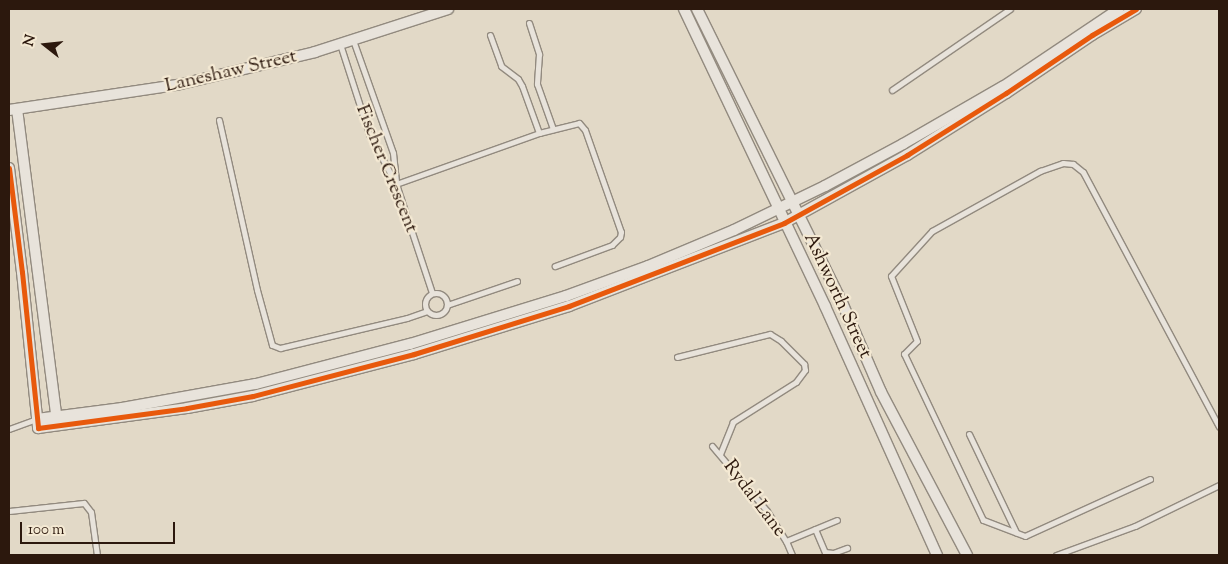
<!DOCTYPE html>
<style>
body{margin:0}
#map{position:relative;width:1228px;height:564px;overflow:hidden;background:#e2d9c7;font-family:"Sorts Mill Goudy",serif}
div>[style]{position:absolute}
.roads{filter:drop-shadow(1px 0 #928a7f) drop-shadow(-1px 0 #928a7f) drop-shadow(0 1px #928a7f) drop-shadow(0 -1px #928a7f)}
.service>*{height:5px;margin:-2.5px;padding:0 2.5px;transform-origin:2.5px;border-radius:2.5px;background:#e8e3db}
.service>.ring{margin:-2.5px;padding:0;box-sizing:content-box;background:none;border:5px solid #e8e3db;border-radius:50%}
.minor>*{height:10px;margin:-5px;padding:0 5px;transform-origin:5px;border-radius:5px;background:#e8e3db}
.cycleway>*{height:5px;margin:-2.5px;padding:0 2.5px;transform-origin:2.5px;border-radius:2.5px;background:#e8590c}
span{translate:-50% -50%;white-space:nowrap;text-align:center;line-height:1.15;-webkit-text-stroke:4.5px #f4e9d3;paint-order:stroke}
.street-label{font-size:19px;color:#2c180d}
.frame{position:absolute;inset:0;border:10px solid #2c180d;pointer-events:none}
.north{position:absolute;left:20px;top:20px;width:50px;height:50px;-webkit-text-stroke:4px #f4e9d3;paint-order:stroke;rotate:286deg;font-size:14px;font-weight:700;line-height:20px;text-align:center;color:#2c180d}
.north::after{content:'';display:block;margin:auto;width:18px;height:22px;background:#2c180d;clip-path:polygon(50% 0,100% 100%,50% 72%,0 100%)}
.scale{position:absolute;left:20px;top:522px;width:155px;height:22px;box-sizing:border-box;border:2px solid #2c180d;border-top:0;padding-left:6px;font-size:15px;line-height:18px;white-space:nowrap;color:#2c180d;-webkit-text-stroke:4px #f4e9d3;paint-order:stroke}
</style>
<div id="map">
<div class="roads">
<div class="service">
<div style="left:529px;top:23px;width:33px;rotate:72deg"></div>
<div style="left:539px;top:54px;width:30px;rotate:94deg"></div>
<div style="left:537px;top:84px;width:48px;rotate:70.4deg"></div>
<div style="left:490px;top:35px;width:33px;rotate:70deg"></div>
<div style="left:501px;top:66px;width:21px;rotate:37deg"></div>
<div style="left:518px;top:79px;width:8px;rotate:60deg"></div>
<div style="left:522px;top:86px;width:50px;rotate:70.1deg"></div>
<div style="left:353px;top:40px;width:120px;rotate:70.5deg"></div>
<div style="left:393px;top:153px;width:28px;rotate:84deg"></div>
<div style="left:340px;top:44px;width:95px;rotate:72.1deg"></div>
<div style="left:369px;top:134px;width:57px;rotate:61.6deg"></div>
<div style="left:396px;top:184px;width:115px;rotate:71.7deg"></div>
<div style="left:892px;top:90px;width:143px;rotate:-34.5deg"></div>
<div style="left:219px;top:120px;width:174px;rotate:77.4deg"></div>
<div style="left:257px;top:290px;width:57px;rotate:74.7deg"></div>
<div style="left:272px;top:345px;width:9px;rotate:21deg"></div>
<div style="left:280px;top:348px;width:130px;rotate:-13.3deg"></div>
<div style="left:407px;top:318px;width:21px;rotate:-19deg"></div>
<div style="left:396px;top:184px;width:152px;rotate:-19.6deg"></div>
<div style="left:539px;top:133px;width:41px;rotate:-14deg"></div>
<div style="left:579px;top:123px;width:9px;rotate:49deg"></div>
<div style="left:585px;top:130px;width:108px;rotate:70.6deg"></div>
<div style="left:621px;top:232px;width:5px;rotate:101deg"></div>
<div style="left:620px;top:237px;width:11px;rotate:135deg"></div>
<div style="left:612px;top:245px;width:61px;rotate:159.8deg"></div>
<div class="ring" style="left:425px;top:293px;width:17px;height:17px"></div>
<div style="left:447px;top:305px;width:74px;rotate:-18.9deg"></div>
<div style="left:677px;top:357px;width:96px;rotate:-13.9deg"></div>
<div style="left:770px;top:334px;width:13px;rotate:32deg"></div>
<div style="left:781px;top:341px;width:33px;rotate:45deg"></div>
<div style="left:804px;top:364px;width:6px;rotate:81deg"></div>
<div style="left:805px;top:370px;width:15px;rotate:127deg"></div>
<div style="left:796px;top:382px;width:75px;rotate:147.6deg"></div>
<div style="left:733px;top:422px;width:35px;rotate:112deg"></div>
<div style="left:9px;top:429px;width:30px;rotate:-20deg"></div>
<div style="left:969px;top:434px;width:109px;rotate:64.4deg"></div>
<div style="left:712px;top:446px;width:85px;rotate:49.8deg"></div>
<div style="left:767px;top:511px;width:36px;rotate:58deg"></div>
<div style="left:786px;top:541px;width:15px;rotate:67deg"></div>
<div style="left:1150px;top:479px;width:137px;rotate:155.5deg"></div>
<div style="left:1025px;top:536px;width:45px;rotate:-159.1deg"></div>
<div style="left:983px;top:520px;width:184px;rotate:-115.4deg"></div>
<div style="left:904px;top:354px;width:18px;rotate:-45deg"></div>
<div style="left:917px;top:341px;width:70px;rotate:-111.8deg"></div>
<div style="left:891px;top:276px;width:61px;rotate:-47.7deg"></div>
<div style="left:932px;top:231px;width:124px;rotate:-29.1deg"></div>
<div style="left:1040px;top:171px;width:24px;rotate:-19deg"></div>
<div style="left:1063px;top:163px;width:10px;rotate:6deg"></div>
<div style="left:1073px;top:164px;width:13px;rotate:39deg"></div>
<div style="left:1083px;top:172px;width:289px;rotate:61.9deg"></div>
<div style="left:9px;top:511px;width:75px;rotate:-6.1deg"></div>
<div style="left:84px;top:503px;width:11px;rotate:52deg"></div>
<div style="left:91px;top:512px;width:43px;rotate:82.1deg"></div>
<div style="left:815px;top:529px;width:25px;rotate:67deg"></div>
<div style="left:825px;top:552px;width:8px;rotate:7deg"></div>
<div style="left:833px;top:553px;width:15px;rotate:-20deg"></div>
<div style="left:786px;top:541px;width:55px;rotate:-22.4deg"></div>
<div style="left:1056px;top:555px;width:84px;rotate:-20.2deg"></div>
<div style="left:1135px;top:526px;width:93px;rotate:-26deg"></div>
</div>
<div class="minor">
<div style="left:684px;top:9px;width:329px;rotate:64.6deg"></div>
<div style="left:825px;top:306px;width:273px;rotate:65.8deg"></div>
<div style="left:697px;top:9px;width:325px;rotate:63.7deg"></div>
<div style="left:841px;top:300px;width:100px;rotate:66.5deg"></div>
<div style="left:881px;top:392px;width:184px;rotate:62.2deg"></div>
<div style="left:17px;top:109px;width:316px;rotate:82.7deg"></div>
<div style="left:9px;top:110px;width:170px;rotate:-8.5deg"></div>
<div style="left:177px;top:85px;width:142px;rotate:-13.4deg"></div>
<div style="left:315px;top:52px;width:140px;rotate:-17.9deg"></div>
<div style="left:9px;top:168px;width:105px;rotate:82.9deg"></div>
<div style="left:22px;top:272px;width:157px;rotate:84.1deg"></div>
<div style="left:38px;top:428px;width:150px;rotate:-7.6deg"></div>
<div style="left:187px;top:408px;width:67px;rotate:-10.3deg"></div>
<div style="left:253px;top:396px;width:166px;rotate:-14.6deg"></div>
<div style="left:414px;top:354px;width:162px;rotate:-17.2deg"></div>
<div style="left:569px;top:306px;width:230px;rotate:-21.1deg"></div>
<div style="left:784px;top:223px;width:141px;rotate:-28.9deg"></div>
<div style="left:907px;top:155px;width:117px;rotate:-32.1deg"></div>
<div style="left:1006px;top:93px;width:104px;rotate:-34deg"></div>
<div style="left:1092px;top:35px;width:51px;rotate:-30.6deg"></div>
<div style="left:37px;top:419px;width:86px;rotate:-7.4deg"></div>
<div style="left:122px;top:408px;width:136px;rotate:-10.2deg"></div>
<div style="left:256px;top:384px;width:159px;rotate:-14.6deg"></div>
<div style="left:410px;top:344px;width:163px;rotate:-17.1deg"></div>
<div style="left:566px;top:296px;width:87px;rotate:-20.1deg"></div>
<div style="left:648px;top:266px;width:93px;rotate:-22.7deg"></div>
<div style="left:734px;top:230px;width:101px;rotate:-25.8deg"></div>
<div style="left:825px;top:186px;width:89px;rotate:-28.3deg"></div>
<div style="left:903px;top:144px;width:116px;rotate:-29.9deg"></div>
<div style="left:1004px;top:86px;width:138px;rotate:-33.8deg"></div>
</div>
</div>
<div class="cycleway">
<div style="left:9px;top:168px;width:105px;rotate:82.9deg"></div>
<div style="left:22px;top:272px;width:157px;rotate:84.1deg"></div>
<div style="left:38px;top:428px;width:150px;rotate:-7.6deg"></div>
<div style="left:187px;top:408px;width:67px;rotate:-10.3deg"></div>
<div style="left:253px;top:396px;width:166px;rotate:-14.6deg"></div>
<div style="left:414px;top:354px;width:162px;rotate:-17.2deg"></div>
<div style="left:569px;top:306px;width:230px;rotate:-21.1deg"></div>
<div style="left:784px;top:223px;width:141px;rotate:-28.9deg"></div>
<div style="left:907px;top:155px;width:117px;rotate:-32.1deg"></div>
<div style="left:1006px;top:93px;width:104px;rotate:-34deg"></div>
<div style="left:1092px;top:35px;width:51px;rotate:-30.6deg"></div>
</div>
<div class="street-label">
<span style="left:231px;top:72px;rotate:-13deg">Laneshaw Street</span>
<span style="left:386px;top:169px;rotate:68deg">Fischer Crescent</span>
<span style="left:837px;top:296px;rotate:65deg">Ashworth Street</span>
<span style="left:754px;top:499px;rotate:53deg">Rydal Lane</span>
</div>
<div class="frame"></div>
<div class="north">N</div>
<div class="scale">100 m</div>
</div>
